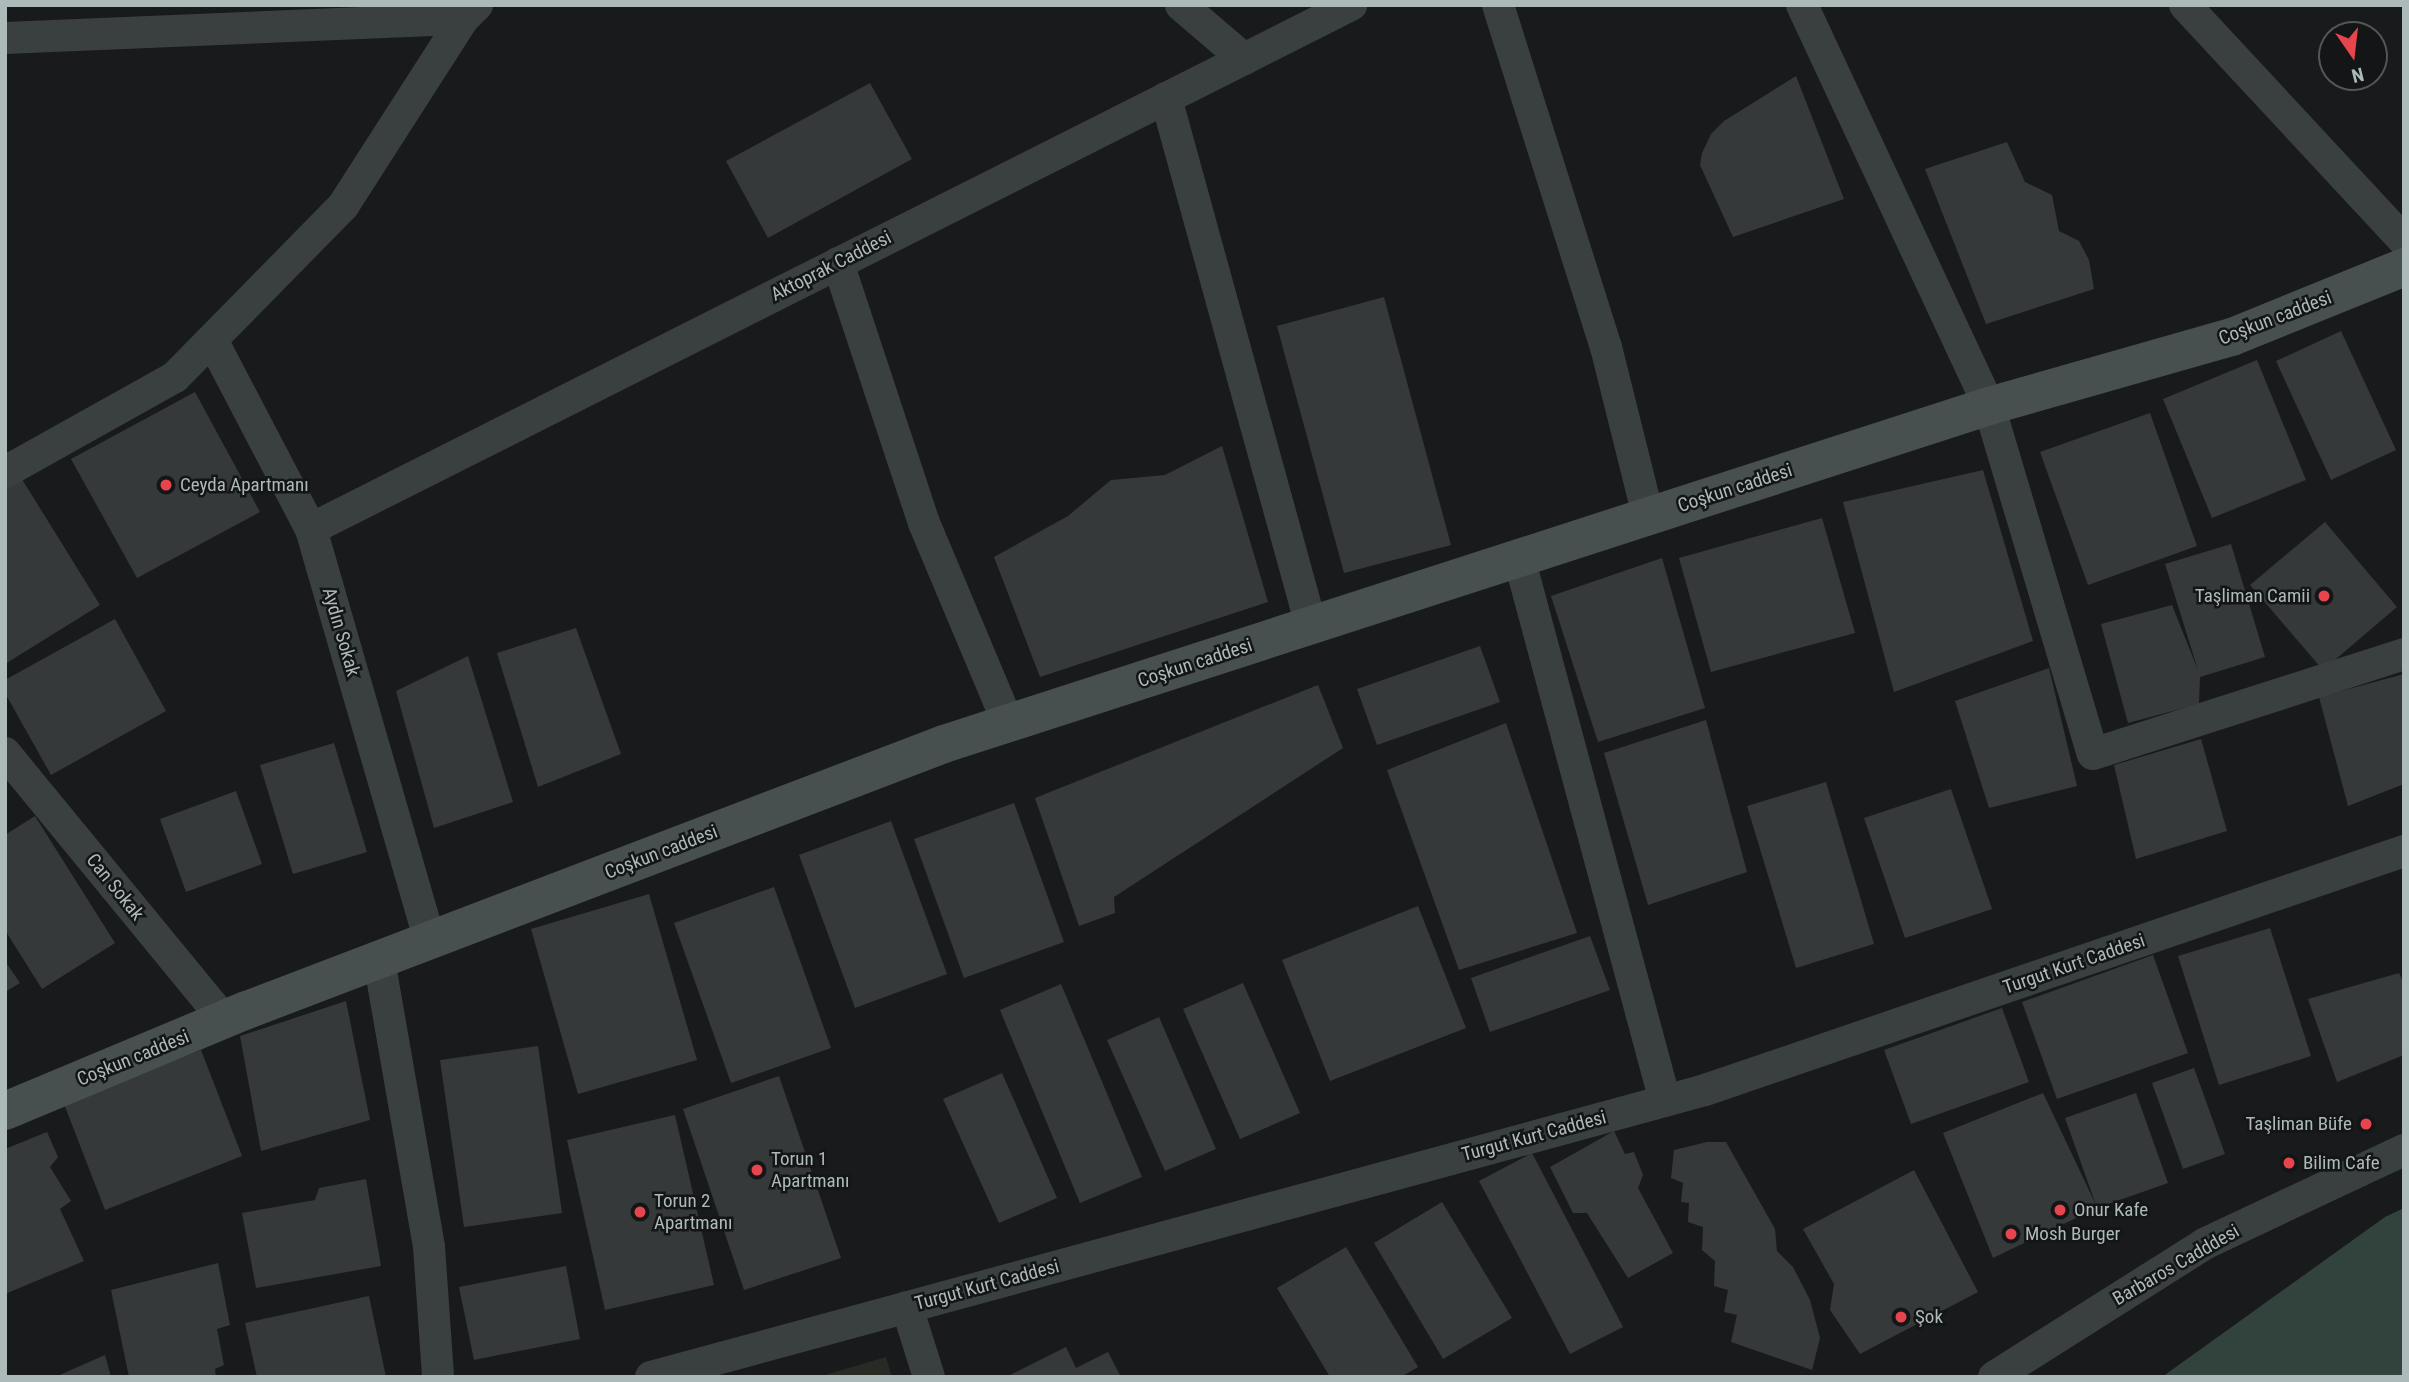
<!DOCTYPE html>
<meta charset="utf-8">
<style>
body{margin:0}
#map{position:relative;width:2409px;height:1382px;overflow:hidden;background:#191a1b;font-family:"Roboto Condensed",sans-serif}
div>[style]{position:absolute}
.green>*{inset:0;background:#282b23}
.water>*{inset:0;background:#32433e}
.building>*{inset:0;background:#36393a}
.street>*{height:32px;margin:-16px;padding:0 16px;transform-origin:16px;border-radius:16px;background:#3a3f40}
.secondary>*{height:38px;margin:-19px;padding:0 19px;transform-origin:19px;border-radius:19px;background:#484f4f}
.dots>*{width:19px;height:19px;translate:-50% -50%;box-sizing:border-box;border:4px solid #141516;border-radius:50%}
span{translate:-50% -50%;white-space:nowrap;text-align:center;line-height:1.15;-webkit-text-stroke:5px #141516;paint-order:stroke}
.street-label{font-size:19px;color:#acbab9}
.poi-label{font-size:19px;color:#acbab9}
.left{translate:0 -50%;text-align:left}
.right{translate:-100% -50%;text-align:right}
.frame{position:absolute;inset:0;border:7px solid #acbab9;pointer-events:none}
.north{position:absolute;left:2318px;top:21px;width:70px;height:70px;box-sizing:border-box;background:#141516;border:2px solid #515757;border-radius:50%;rotate:166deg;font-size:19px;font-weight:700;line-height:28px;text-align:center;color:#acbab9}
.north::after{content:'';display:block;margin:auto;width:24px;height:32px;background:#e7454d;clip-path:polygon(50% 0,100% 100%,50% 72%,0 100%)}
</style>
<div id="map">
<div class="green">
<div style="clip-path:polygon(886px 1357px,892px 1377px,818px 1377px)"></div>
</div>
<div class="water">
<div style="clip-path:polygon(2404px 1208px,2404px 1377px,2162px 1377px,2385px 1217px)"></div>
</div>
<div class="building">
<div style="clip-path:polygon(1796px 76px,1844px 199px,1733px 237px,1700px 165px,1702px 153px,1711px 134px,1724px 121px)"></div>
<div style="clip-path:polygon(870px 83px,912px 159px,768px 238px,726px 161px)"></div>
<div style="clip-path:polygon(2007px 142px,2025px 182px,2052px 195px,2059px 231px,2079px 241px,2089px 260px,2094px 289px,1986px 324px,1925px 169px)"></div>
<div style="clip-path:polygon(1384px 297px,1451px 545px,1344px 573px,1277px 326px)"></div>
<div style="clip-path:polygon(2341px 331px,2396px 450px,2331px 480px,2276px 361px)"></div>
<div style="clip-path:polygon(2257px 360px,2306px 480px,2212px 518px,2163px 399px)"></div>
<div style="clip-path:polygon(195px 392px,260px 512px,137px 578px,71px 459px)"></div>
<div style="clip-path:polygon(2150px 413px,2197px 546px,2088px 585px,2040px 452px)"></div>
<div style="clip-path:polygon(1222px 446px,1268px 602px,1040px 677px,994px 557px,1068px 516px,1111px 480px,1165px 475px)"></div>
<div style="clip-path:polygon(1983px 470px,2033px 641px,1894px 692px,1843px 502px)"></div>
<div style="clip-path:polygon(20px 476px,100px 605px,5px 664px,5px 485px)"></div>
<div style="clip-path:polygon(1822px 518px,1855px 633px,1711px 672px,1679px 558px)"></div>
<div style="clip-path:polygon(2325px 522px,2397px 607px,2323px 670px,2250px 585px)"></div>
<div style="clip-path:polygon(2231px 544px,2265px 657px,2200px 677px,2199px 704px,2128px 723px,2101px 624px,2172px 605px,2198px 670px,2165px 564px)"></div>
<div style="clip-path:polygon(1662px 558px,1705px 708px,1598px 742px,1551px 596px)"></div>
<div style="clip-path:polygon(115px 619px,166px 711px,51px 775px,5px 693px,5px 680px)"></div>
<div style="clip-path:polygon(576px 628px,621px 754px,538px 787px,497px 653px)"></div>
<div style="clip-path:polygon(1480px 646px,1500px 702px,1377px 745px,1357px 689px)"></div>
<div style="clip-path:polygon(468px 656px,513px 802px,434px 828px,396px 691px)"></div>
<div style="clip-path:polygon(2049px 668px,2077px 786px,1989px 808px,1955px 701px)"></div>
<div style="clip-path:polygon(2404px 674px,2404px 784px,2348px 806px,2319px 697px)"></div>
<div style="clip-path:polygon(1318px 685px,1343px 748px,1114px 897px,1115px 913px,1079px 926px,1035px 798px)"></div>
<div style="clip-path:polygon(1706px 720px,1747px 872px,1648px 905px,1604px 753px)"></div>
<div style="clip-path:polygon(1506px 723px,1577px 933px,1459px 970px,1387px 770px)"></div>
<div style="clip-path:polygon(2201px 739px,2227px 831px,2136px 859px,2114px 765px)"></div>
<div style="clip-path:polygon(334px 743px,367px 852px,293px 874px,260px 765px)"></div>
<div style="clip-path:polygon(1826px 782px,1874px 944px,1796px 968px,1747px 806px)"></div>
<div style="clip-path:polygon(1951px 789px,1992px 909px,1905px 938px,1864px 818px)"></div>
<div style="clip-path:polygon(236px 791px,262px 864px,186px 892px,160px 819px)"></div>
<div style="clip-path:polygon(1014px 803px,1064px 942px,964px 978px,914px 839px)"></div>
<div style="clip-path:polygon(35px 816px,115px 943px,42px 989px,5px 930px,5px 835px)"></div>
<div style="clip-path:polygon(891px 821px,947px 974px,855px 1008px,799px 855px)"></div>
<div style="clip-path:polygon(774px 887px,831px 1048px,731px 1083px,674px 923px)"></div>
<div style="clip-path:polygon(649px 894px,697px 1060px,578px 1094px,531px 929px)"></div>
<div style="clip-path:polygon(1418px 906px,1466px 1028px,1330px 1081px,1282px 960px)"></div>
<div style="clip-path:polygon(2270px 928px,2311px 1056px,2219px 1085px,2178px 956px)"></div>
<div style="clip-path:polygon(1590px 936px,1610px 990px,1490px 1032px,1471px 978px)"></div>
<div style="clip-path:polygon(2153px 955px,2188px 1053px,2057px 1099px,2022px 1002px)"></div>
<div style="clip-path:polygon(5px 961px,20px 983px,5px 992px)"></div>
<div style="clip-path:polygon(2399px 973px,2404px 984px,2404px 1055px,2337px 1082px,2308px 999px)"></div>
<div style="clip-path:polygon(1243px 983px,1300px 1113px,1240px 1139px,1183px 1009px)"></div>
<div style="clip-path:polygon(1061px 984px,1142px 1177px,1080px 1203px,1000px 1010px)"></div>
<div style="clip-path:polygon(346px 1001px,370px 1120px,261px 1151px,240px 1036px)"></div>
<div style="clip-path:polygon(2002px 1008px,2029px 1082px,1911px 1124px,1884px 1050px)"></div>
<div style="clip-path:polygon(1159px 1017px,1216px 1149px,1165px 1171px,1107px 1040px)"></div>
<div style="clip-path:polygon(538px 1046px,562px 1213px,464px 1227px,440px 1060px)"></div>
<div style="clip-path:polygon(201px 1050px,242px 1156px,105px 1210px,64px 1104px)"></div>
<div style="clip-path:polygon(2194px 1068px,2225px 1154px,2183px 1169px,2152px 1083px)"></div>
<div style="clip-path:polygon(1002px 1073px,1057px 1198px,999px 1223px,943px 1099px)"></div>
<div style="clip-path:polygon(779px 1076px,841px 1258px,744px 1290px,683px 1109px)"></div>
<div style="clip-path:polygon(2043px 1093px,2096px 1205px,2065px 1118px,2136px 1093px,2168px 1183px,2097px 1208px,1993px 1258px,1943px 1133px)"></div>
<div style="clip-path:polygon(675px 1115px,714px 1285px,605px 1310px,567px 1140px)"></div>
<div style="clip-path:polygon(1614px 1131px,1625px 1154px,1634px 1152px,1643px 1175px,1638px 1188px,1673px 1253px,1628px 1278px,1587px 1213px,1573px 1213px,1550px 1167px)"></div>
<div style="clip-path:polygon(47px 1132px,58px 1157px,50px 1167px,71px 1201px,60px 1209px,84px 1261px,5px 1294px,5px 1149px)"></div>
<div style="clip-path:polygon(1707px 1142px,1726px 1142px,1775px 1229px,1777px 1251px,1793px 1267px,1810px 1300px,1820px 1338px,1812px 1370px,1731px 1342px,1737px 1315px,1724px 1312px,1728px 1290px,1714px 1286px,1715px 1261px,1702px 1250px,1703px 1227px,1688px 1222px,1689px 1203px,1681px 1202px,1683px 1183px,1671px 1178px,1674px 1150px)"></div>
<div style="clip-path:polygon(1532px 1153px,1623px 1327px,1570px 1354px,1479px 1181px)"></div>
<div style="clip-path:polygon(1914px 1170px,1978px 1292px,1860px 1354px,1830px 1310px,1834px 1284px,1803px 1229px)"></div>
<div style="clip-path:polygon(366px 1179px,381px 1266px,256px 1288px,242px 1213px,315px 1200px,319px 1188px)"></div>
<div style="clip-path:polygon(1442px 1202px,1512px 1318px,1443px 1359px,1374px 1243px)"></div>
<div style="clip-path:polygon(1346px 1247px,1418px 1367px,1401px 1377px,1330px 1377px,1277px 1288px)"></div>
<div style="clip-path:polygon(218px 1263px,230px 1325px,217px 1329px,224px 1365px,215px 1369px,216px 1377px,129px 1377px,111px 1290px)"></div>
<div style="clip-path:polygon(566px 1266px,580px 1339px,474px 1360px,459px 1287px)"></div>
<div style="clip-path:polygon(369px 1296px,386px 1377px,257px 1377px,245px 1323px)"></div>
<div style="clip-path:polygon(1066px 1347px,1076px 1368px,1108px 1352px,1121px 1377px,1006px 1377px)"></div>
<div style="clip-path:polygon(105px 1355px,111px 1377px,55px 1377px)"></div>
</div>
<div class="street">
<div style="left:1181px;top:5px;width:83px;rotate:40.6deg"></div>
<div style="left:1498px;top:5px;width:359px;rotate:72.5deg"></div>
<div style="left:1606px;top:347px;width:174px;rotate:76deg"></div>
<div style="left:1802px;top:5px;width:442px;rotate:65deg"></div>
<div style="left:1989px;top:406px;width:363px;rotate:73.4deg"></div>
<div style="left:2093px;top:754px;width:327px;rotate:-17.8deg"></div>
<div style="left:2185px;top:5px;width:322px;rotate:47.1deg"></div>
<div style="left:5px;top:38px;width:458px;rotate:-2.4deg"></div>
<div style="left:1166px;top:98px;width:547px;rotate:74.62deg"></div>
<div style="left:838px;top:263px;width:274px;rotate:71.7deg"></div>
<div style="left:924px;top:523px;width:217px;rotate:67.2deg"></div>
<div style="left:212px;top:340px;width:213px;rotate:62.4deg"></div>
<div style="left:311px;top:529px;width:429px;rotate:73.9deg"></div>
<div style="left:5px;top:472px;width:195px;rotate:-29.2deg"></div>
<div style="left:175px;top:377px;width:240px;rotate:-45.5deg"></div>
<div style="left:343px;top:206px;width:222px;rotate:-57.3deg"></div>
<div style="left:463px;top:19px;width:20px;rotate:-45deg"></div>
<div style="left:311px;top:529px;width:1165px;rotate:-26.74deg"></div>
<div style="left:1519px;top:558px;width:562px;rotate:74.95deg"></div>
<div style="left:5px;top:753px;width:345px;rotate:50.6deg"></div>
<div style="left:379px;top:960px;width:291px;rotate:80.1deg"></div>
<div style="left:429px;top:1247px;width:130px;rotate:86deg"></div>
<div style="left:907px;top:1307px;width:73px;rotate:72.6deg"></div>
<div style="left:651px;top:1377px;width:1092px;rotate:-15.23deg"></div>
<div style="left:1705px;top:1090px;width:739px;rotate:-18.88deg"></div>
<div style="left:1994px;top:1377px;width:249px;rotate:-32.3deg"></div>
<div style="left:2204px;top:1244px;width:221px;rotate:-25.2deg"></div>
</div>
<div class="secondary">
<div style="left:5px;top:1111px;width:262px;rotate:-22.7deg"></div>
<div style="left:247px;top:1010px;width:746px;rotate:-20.89deg"></div>
<div style="left:944px;top:744px;width:1098px;rotate:-17.92deg"></div>
<div style="left:1989px;top:406px;width:253px;rotate:-15.9deg"></div>
<div style="left:2232px;top:337px;width:186px;rotate:-22.1deg"></div>
</div>
<div class="dots">
<div style="left:166px;top:485px;background:#e7454d"></div>
<div style="left:2324px;top:596px;background:#e7454d"></div>
<div style="left:2366px;top:1124px;background:#e7454d"></div>
<div style="left:2289px;top:1163px;background:#e7454d"></div>
<div style="left:757px;top:1170px;background:#e7454d"></div>
<div style="left:2060px;top:1210px;background:#e7454d"></div>
<div style="left:640px;top:1212px;background:#e7454d"></div>
<div style="left:2011px;top:1234px;background:#e7454d"></div>
<div style="left:1901px;top:1317px;background:#e7454d"></div>
</div>
<div class="street-label">
<span style="left:831px;top:266px;rotate:-27deg">Aktoprak Caddesi</span>
<span style="left:2275px;top:318px;rotate:-21deg">Coşkun caddesi</span>
<span style="left:1735px;top:488px;rotate:-18deg">Coşkun caddesi</span>
<span style="left:341px;top:632px;rotate:74deg">Aydın Sokak</span>
<span style="left:1195px;top:663px;rotate:-18deg">Coşkun caddesi</span>
<span style="left:661px;top:852px;rotate:-21deg">Coşkun caddesi</span>
<span style="left:115px;top:887px;rotate:51deg">Can Sokak</span>
<span style="left:2074px;top:964px;rotate:-19deg">Turgut Kurt Caddesi</span>
<span style="left:133px;top:1058px;rotate:-22deg">Coşkun caddesi</span>
<span style="left:1534px;top:1136px;rotate:-15deg">Turgut Kurt Caddesi</span>
<span style="left:2176px;top:1265px;rotate:-30deg">Barbaros Cadddesi</span>
<span style="left:987px;top:1285px;rotate:-15deg">Turgut Kurt Caddesi</span>
</div>
<div class="poi-label">
<span class="left" style="left:180px;top:485px">Ceyda Apartmanı</span>
<span class="right" style="left:2310px;top:596px">Taşliman Camii</span>
<span class="right" style="left:2352px;top:1124px">Taşliman Büfe</span>
<span class="left" style="left:771px;top:1170px">Torun 1<br>Apartmanı</span>
<span class="left" style="left:2303px;top:1163px">Bilim Cafe</span>
<span class="left" style="left:654px;top:1212px">Torun 2<br>Apartmanı</span>
<span class="left" style="left:2074px;top:1210px">Onur Kafe</span>
<span class="left" style="left:2025px;top:1234px">Mosh Burger</span>
<span class="left" style="left:1915px;top:1317px">Şok</span>
</div>
<div class="frame"></div>
<div class="north">N</div>
</div>
